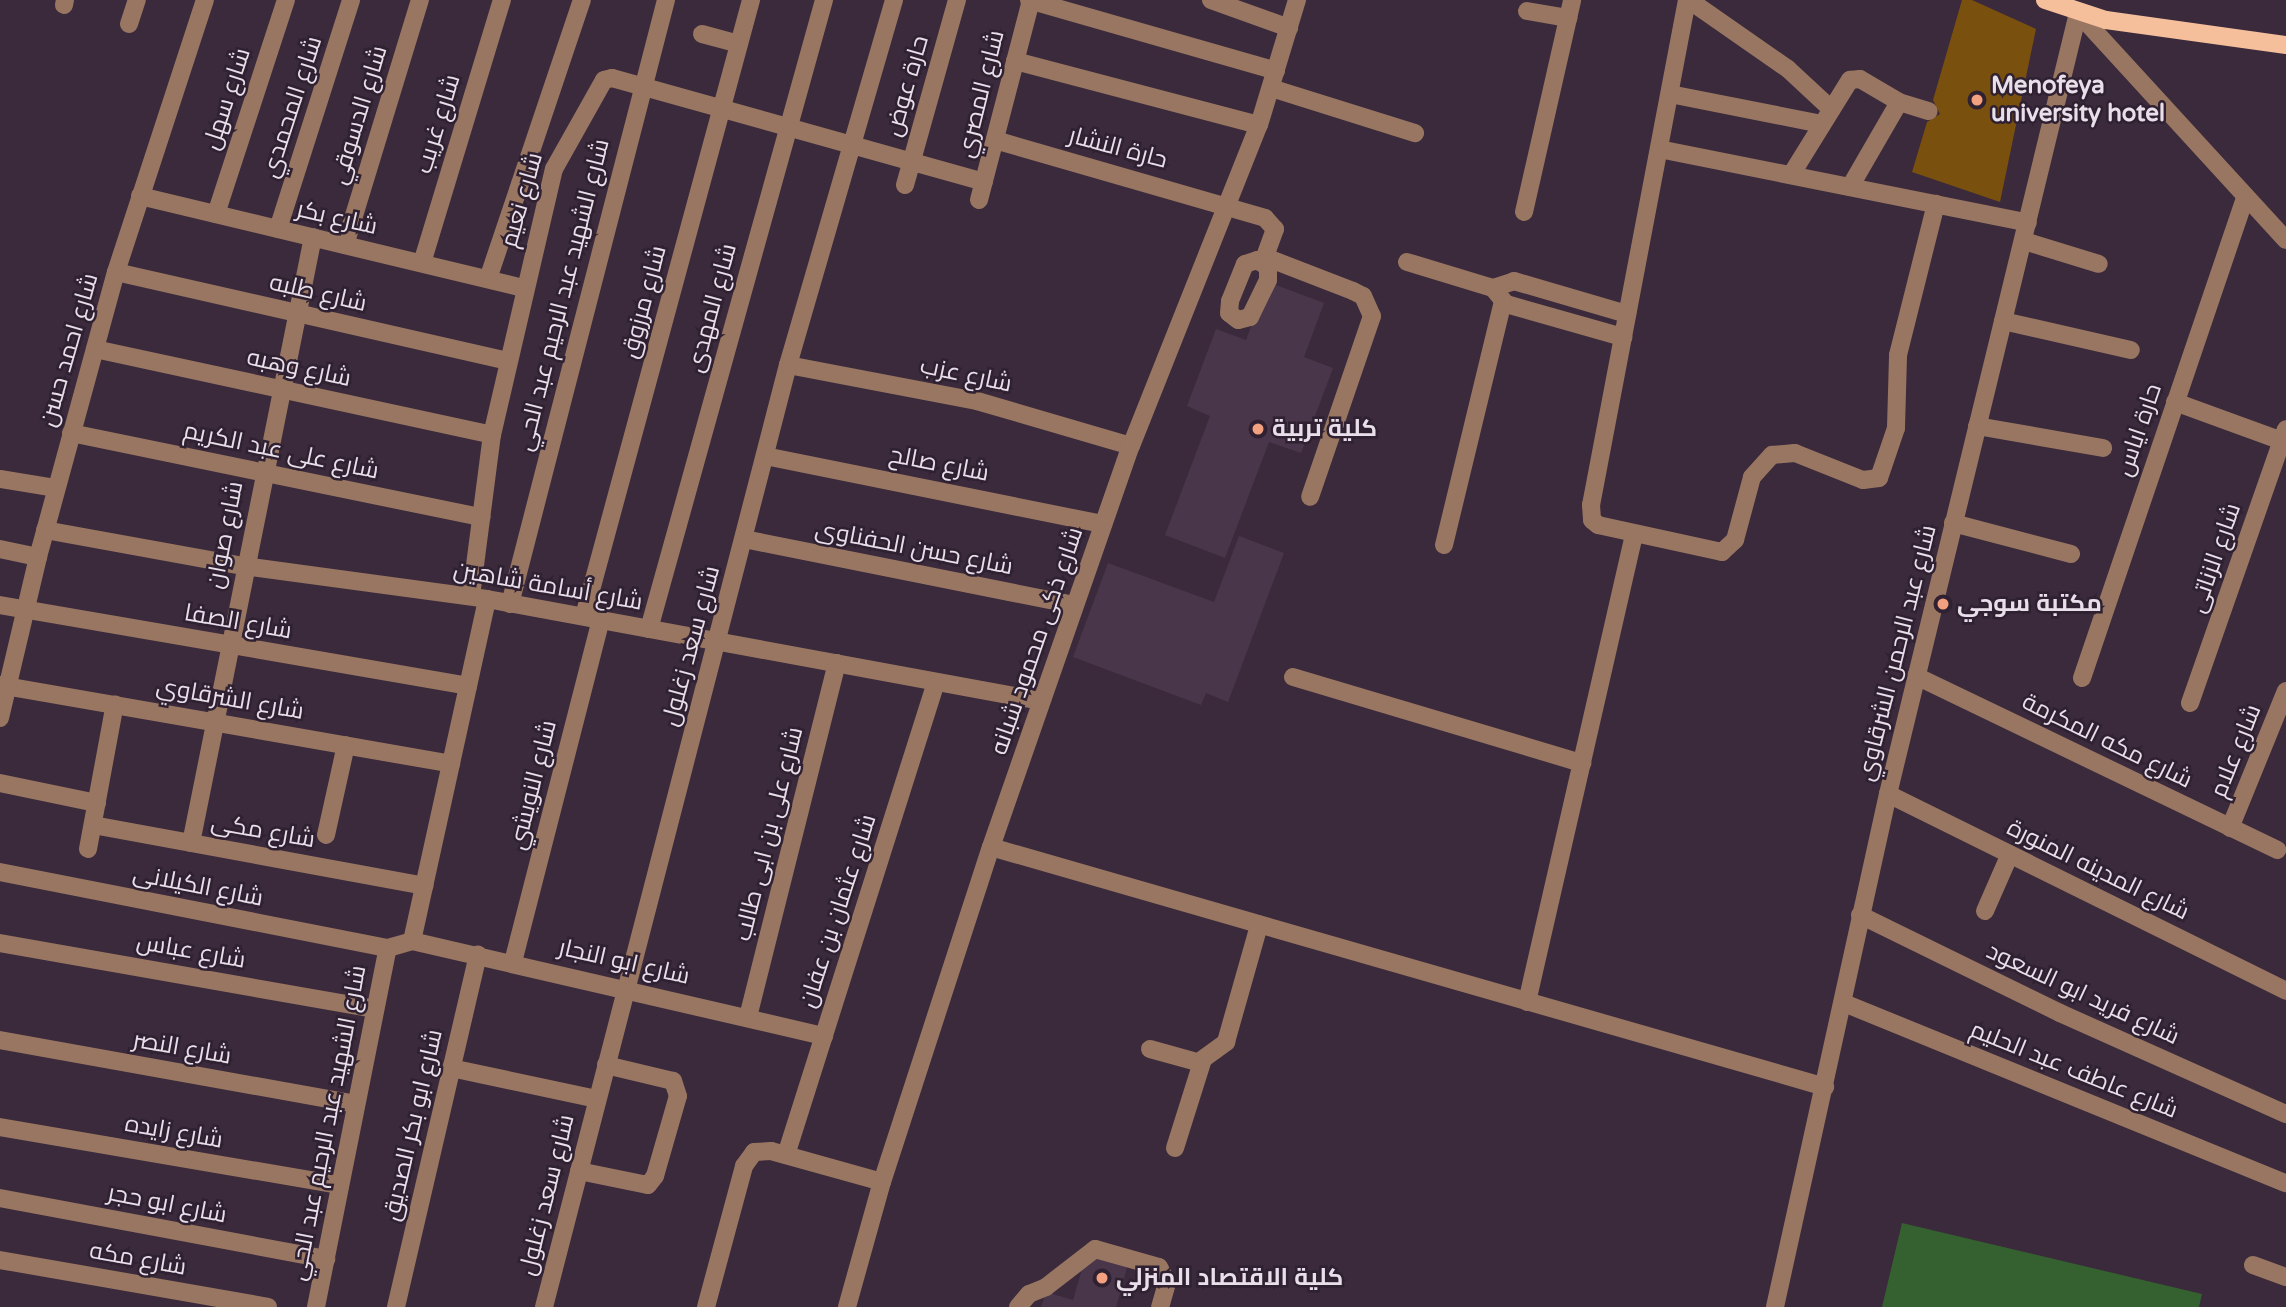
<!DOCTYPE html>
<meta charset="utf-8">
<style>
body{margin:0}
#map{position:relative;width:2286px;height:1307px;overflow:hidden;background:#3a2a3b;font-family:"Varela Round",Cairo,sans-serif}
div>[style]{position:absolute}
.built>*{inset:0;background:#4a364b}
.green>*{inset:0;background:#34612f}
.building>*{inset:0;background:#79500e}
.minor>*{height:18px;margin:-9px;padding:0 9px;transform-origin:9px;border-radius:9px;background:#987661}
.major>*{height:18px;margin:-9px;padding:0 9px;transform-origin:9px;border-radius:9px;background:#f6bf9c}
.dots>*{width:19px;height:19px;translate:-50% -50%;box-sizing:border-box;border:4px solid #2f2131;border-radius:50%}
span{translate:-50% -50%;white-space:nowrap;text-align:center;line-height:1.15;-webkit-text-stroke:5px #2f2131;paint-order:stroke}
.street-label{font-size:24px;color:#e9dfea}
.poi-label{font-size:24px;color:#e9dfea;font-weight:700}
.left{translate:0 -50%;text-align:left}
</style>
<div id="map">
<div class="built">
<div style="clip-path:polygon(1268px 282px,1324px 303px,1304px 357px,1333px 368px,1301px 453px,1269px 442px,1225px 558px,1165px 535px,1210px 416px,1187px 406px,1216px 329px,1246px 340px)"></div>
<div style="clip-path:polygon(1239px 536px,1284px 553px,1228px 702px,1206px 693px,1201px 705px,1073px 657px,1108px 563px,1214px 602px)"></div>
<div style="clip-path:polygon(1087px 1252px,1128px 1264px,1116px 1307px,1041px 1307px,1046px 1292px,1073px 1300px)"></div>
</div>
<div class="green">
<div style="clip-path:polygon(1902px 1223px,2202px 1294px,2199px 1307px,1882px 1307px)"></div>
</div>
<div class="building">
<div style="clip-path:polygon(1962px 0,1972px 0,2036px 29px,2000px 202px,1912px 172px,1927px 122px,1940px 114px,1933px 100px)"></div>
</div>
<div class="minor">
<div style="left:1029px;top:0;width:257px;rotate:16deg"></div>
<div style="left:1211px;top:0;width:83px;rotate:19.7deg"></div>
<div style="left:1687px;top:0;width:514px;rotate:100.76deg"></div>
<div style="left:1591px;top:505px;width:15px;rotate:86deg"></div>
<div style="left:1592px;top:520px;width:8px;rotate:40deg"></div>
<div style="left:1598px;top:525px;width:127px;rotate:12.3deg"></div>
<div style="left:1722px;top:552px;width:18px;rotate:-43deg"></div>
<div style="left:1735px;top:540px;width:65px;rotate:-74.9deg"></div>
<div style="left:1752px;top:477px;width:30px;rotate:-48deg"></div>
<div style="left:1772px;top:455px;width:23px;rotate:-5deg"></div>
<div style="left:1795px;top:453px;width:73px;rotate:21.7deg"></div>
<div style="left:1863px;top:480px;width:16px;rotate:-7deg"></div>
<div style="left:1879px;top:478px;width:53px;rotate:-71.2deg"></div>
<div style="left:1896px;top:428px;width:73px;rotate:-88.4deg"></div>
<div style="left:1898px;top:355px;width:156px;rotate:-75.9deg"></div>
<div style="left:1689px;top:0;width:121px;rotate:34.9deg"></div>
<div style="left:1788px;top:69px;width:59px;rotate:42.9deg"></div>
<div style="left:64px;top:5px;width:5px;rotate:-79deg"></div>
<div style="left:1527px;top:11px;width:42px;rotate:9.7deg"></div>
<div style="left:2078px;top:13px;width:308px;rotate:47.5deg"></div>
<div style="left:129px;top:24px;width:25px;rotate:-72deg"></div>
<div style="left:702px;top:34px;width:38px;rotate:15deg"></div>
<div style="left:1015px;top:61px;width:252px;rotate:14.7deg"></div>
<div style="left:1271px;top:88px;width:151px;rotate:17.4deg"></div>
<div style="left:1670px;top:94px;width:155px;rotate:11.2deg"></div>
<div style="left:995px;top:140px;width:281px;rotate:16.1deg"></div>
<div style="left:1265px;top:218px;width:15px;rotate:48deg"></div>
<div style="left:1275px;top:229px;width:35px;rotate:110deg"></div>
<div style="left:1659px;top:149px;width:376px;rotate:11.3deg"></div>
<div style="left:1791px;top:175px;width:112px;rotate:-58.2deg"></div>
<div style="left:1850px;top:80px;width:10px;rotate:-6deg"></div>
<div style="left:1860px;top:79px;width:45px;rotate:30.5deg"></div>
<div style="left:1899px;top:102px;width:31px;rotate:17deg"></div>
<div style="left:905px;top:185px;width:192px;rotate:-74.3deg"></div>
<div style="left:1850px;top:187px;width:98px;rotate:-60deg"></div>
<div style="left:140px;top:196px;width:395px;rotate:13.5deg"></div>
<div style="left:979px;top:200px;width:207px;rotate:-75.4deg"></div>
<div style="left:1524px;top:212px;width:217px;rotate:-77.2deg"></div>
<div style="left:216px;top:214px;width:225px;rotate:-71.9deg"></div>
<div style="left:278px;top:229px;width:240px;rotate:-72.3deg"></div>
<div style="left:2024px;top:241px;width:78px;rotate:17deg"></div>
<div style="left:345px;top:245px;width:256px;rotate:-73deg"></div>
<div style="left:1265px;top:257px;width:94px;rotate:21.1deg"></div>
<div style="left:1353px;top:291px;width:11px;rotate:27deg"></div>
<div style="left:1363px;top:296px;width:22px;rotate:66deg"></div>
<div style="left:1372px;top:316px;width:191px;rotate:108.9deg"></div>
<div style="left:1257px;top:260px;width:13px;rotate:32deg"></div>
<div style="left:1268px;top:267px;width:13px;rotate:90deg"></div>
<div style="left:1268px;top:280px;width:41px;rotate:115.9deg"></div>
<div style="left:1250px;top:317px;width:12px;rotate:166deg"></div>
<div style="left:1238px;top:320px;width:11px;rotate:-142deg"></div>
<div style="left:1229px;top:313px;width:12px;rotate:-85deg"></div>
<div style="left:1230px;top:301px;width:40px;rotate:-68deg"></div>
<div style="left:1245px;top:264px;width:13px;rotate:-18deg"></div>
<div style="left:1407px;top:262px;width:90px;rotate:16.8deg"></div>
<div style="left:1493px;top:288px;width:21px;rotate:51deg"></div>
<div style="left:1506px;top:304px;width:122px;rotate:15.8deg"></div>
<div style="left:422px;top:263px;width:275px;rotate:-73.1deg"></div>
<div style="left:116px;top:272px;width:402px;rotate:12.8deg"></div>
<div style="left:488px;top:279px;width:294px;rotate:-71.4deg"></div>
<div style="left:1493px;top:288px;width:22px;rotate:-18deg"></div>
<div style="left:1514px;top:281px;width:118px;rotate:16.3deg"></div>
<div style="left:2003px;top:321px;width:131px;rotate:12.8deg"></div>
<div style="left:95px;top:349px;width:406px;rotate:12.2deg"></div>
<div style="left:788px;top:365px;width:192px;rotate:10.8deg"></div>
<div style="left:977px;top:401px;width:160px;rotate:16.3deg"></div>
<div style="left:2175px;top:402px;width:114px;rotate:20deg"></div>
<div style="left:1977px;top:426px;width:128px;rotate:9.9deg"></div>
<div style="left:71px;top:433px;width:419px;rotate:11.6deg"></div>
<div style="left:765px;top:456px;width:345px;rotate:11.4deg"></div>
<div style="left:0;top:479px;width:57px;rotate:9.1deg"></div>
<div style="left:1953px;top:523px;width:122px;rotate:14.7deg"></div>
<div style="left:45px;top:530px;width:202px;rotate:10.3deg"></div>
<div style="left:244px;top:566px;width:245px;rotate:7.7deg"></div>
<div style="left:487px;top:599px;width:563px;rotate:10.43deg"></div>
<div style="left:744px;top:539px;width:337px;rotate:11.3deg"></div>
<div style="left:1444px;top:545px;width:250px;rotate:-76.4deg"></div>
<div style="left:0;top:549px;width:39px;rotate:12deg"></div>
<div style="left:471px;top:596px;width:162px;rotate:-82.6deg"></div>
<div style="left:492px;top:435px;width:273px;rotate:-76.9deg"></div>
<div style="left:554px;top:169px;width:102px;rotate:-60.7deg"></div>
<div style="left:604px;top:80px;width:8px;rotate:-14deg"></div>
<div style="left:612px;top:78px;width:386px;rotate:15.6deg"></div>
<div style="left:510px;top:604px;width:624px;rotate:-75.52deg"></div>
<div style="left:0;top:605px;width:475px;rotate:9.8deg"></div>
<div style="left:584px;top:616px;width:638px;rotate:-74.83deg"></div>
<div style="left:649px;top:629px;width:653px;rotate:-74.45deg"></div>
<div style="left:1916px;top:676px;width:401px;rotate:25.7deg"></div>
<div style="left:1293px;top:677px;width:302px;rotate:16.6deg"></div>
<div style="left:2082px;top:678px;width:507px;rotate:-71.24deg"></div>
<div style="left:0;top:685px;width:458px;rotate:9.9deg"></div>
<div style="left:2190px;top:703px;width:290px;rotate:-70.7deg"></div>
<div style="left:0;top:718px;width:165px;rotate:-76.7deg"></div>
<div style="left:38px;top:557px;width:295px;rotate:-74.7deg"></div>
<div style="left:116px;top:272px;width:286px;rotate:-71.9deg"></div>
<div style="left:0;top:783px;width:99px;rotate:11.7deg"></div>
<div style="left:1888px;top:794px;width:444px;rotate:26.3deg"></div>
<div style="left:93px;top:825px;width:337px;rotate:10.4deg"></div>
<div style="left:2230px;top:828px;width:148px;rotate:-67.8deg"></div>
<div style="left:326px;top:835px;width:92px;rotate:-77.5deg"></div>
<div style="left:191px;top:843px;width:618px;rotate:-78.62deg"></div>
<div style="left:991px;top:847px;width:868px;rotate:16.05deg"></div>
<div style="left:88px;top:849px;width:147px;rotate:-79.5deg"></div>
<div style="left:0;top:872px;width:395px;rotate:11.1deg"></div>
<div style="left:1985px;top:911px;width:62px;rotate:-66.3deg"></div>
<div style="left:1860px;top:915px;width:223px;rotate:26.1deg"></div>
<div style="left:2060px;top:1013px;width:248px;rotate:24.1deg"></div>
<div style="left:412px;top:941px;width:423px;rotate:13deg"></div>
<div style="left:0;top:943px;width:380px;rotate:10deg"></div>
<div style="left:513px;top:962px;width:354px;rotate:-75.6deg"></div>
<div style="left:1527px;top:1002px;width:480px;rotate:-77.1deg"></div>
<div style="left:1844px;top:1003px;width:477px;rotate:22.2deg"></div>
<div style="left:748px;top:1017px;width:365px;rotate:-75.9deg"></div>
<div style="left:0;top:1040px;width:361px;rotate:10.2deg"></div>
<div style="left:1150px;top:1049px;width:53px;rotate:15.4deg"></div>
<div style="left:451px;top:1068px;width:149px;rotate:12deg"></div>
<div style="left:0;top:1127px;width:345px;rotate:9.7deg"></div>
<div style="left:1175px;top:1148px;width:93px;rotate:-72.5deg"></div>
<div style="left:1203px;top:1059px;width:29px;rotate:-36deg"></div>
<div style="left:1226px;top:1042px;width:122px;rotate:-74.2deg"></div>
<div style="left:786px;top:1155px;width:496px;rotate:-72.4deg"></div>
<div style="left:579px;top:1171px;width:70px;rotate:11.5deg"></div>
<div style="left:648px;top:1185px;width:11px;rotate:-52deg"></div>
<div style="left:655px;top:1176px;width:83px;rotate:-74deg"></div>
<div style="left:678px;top:1096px;width:16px;rotate:-108deg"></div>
<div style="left:673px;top:1081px;width:69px;rotate:-166.6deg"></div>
<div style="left:0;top:1198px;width:332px;rotate:10.6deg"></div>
<div style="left:0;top:1260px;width:272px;rotate:9.9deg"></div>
<div style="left:2253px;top:1265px;width:35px;rotate:20deg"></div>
<div style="left:316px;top:1307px;width:366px;rotate:-78.7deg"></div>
<div style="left:388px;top:948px;width:25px;rotate:-16deg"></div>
<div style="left:412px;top:941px;width:350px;rotate:-77.6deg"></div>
<div style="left:396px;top:1307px;width:362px;rotate:-76.9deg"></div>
<div style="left:544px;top:1307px;width:973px;rotate:-75.48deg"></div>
<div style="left:788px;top:365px;width:380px;rotate:-73.8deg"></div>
<div style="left:706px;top:1307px;width:146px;rotate:-74.9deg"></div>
<div style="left:744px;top:1166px;width:17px;rotate:-54deg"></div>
<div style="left:754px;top:1152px;width:17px;rotate:-3deg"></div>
<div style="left:771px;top:1151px;width:115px;rotate:15.6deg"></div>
<div style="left:847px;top:1307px;width:130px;rotate:-74.4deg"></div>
<div style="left:882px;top:1182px;width:352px;rotate:-72deg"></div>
<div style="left:991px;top:847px;width:425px;rotate:-70.8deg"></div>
<div style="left:1131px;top:446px;width:346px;rotate:-68.3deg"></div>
<div style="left:1259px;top:125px;width:131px;rotate:-73.1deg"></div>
<div style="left:1018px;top:1307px;width:17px;rotate:-50deg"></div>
<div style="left:1029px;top:1294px;width:18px;rotate:-22deg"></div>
<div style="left:1046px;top:1287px;width:62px;rotate:-37.8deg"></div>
<div style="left:1095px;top:1249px;width:66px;rotate:15.7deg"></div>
<div style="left:1159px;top:1267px;width:18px;rotate:63deg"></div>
<div style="left:1167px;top:1283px;width:25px;rotate:106deg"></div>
<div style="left:1775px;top:1307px;width:525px;rotate:-77.58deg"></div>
<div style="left:1888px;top:794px;width:804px;rotate:-76.33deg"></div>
</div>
<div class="major">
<div style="left:2045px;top:0;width:64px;rotate:18.2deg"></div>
<div style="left:2106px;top:20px;width:182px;rotate:7.9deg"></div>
</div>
<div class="dots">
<div style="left:1977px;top:100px;background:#f2a080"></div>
<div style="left:1258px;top:429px;background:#f2a080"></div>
<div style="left:1943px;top:604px;background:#f2a080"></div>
<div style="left:1102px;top:1278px;background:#f2a080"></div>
</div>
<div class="street-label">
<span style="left:907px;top:86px;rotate:-74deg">حارة عوض</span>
<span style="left:981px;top:94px;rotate:-76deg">شارع المصري</span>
<span style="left:227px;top:99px;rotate:-72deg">شارع سهل</span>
<span style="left:292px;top:107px;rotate:-72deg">شارع المحمدي</span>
<span style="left:359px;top:115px;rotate:-73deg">شارع الدسوقي</span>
<span style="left:438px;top:124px;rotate:-73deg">شارع غريب</span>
<span style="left:1118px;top:148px;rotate:15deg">حارة النشار</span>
<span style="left:522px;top:200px;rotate:-74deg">شارع نعيم</span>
<span style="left:337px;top:218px;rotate:13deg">شارع بكر</span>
<span style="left:318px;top:293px;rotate:13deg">شارع طلبه</span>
<span style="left:563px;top:295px;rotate:-76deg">شارع الشهيد عبد الرحيم عبد الحي</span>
<span style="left:644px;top:302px;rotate:-75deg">شارع مرزوق</span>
<span style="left:712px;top:308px;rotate:-75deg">شارع المهدى</span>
<span style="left:69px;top:350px;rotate:-74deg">شارع احمد حسن</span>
<span style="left:299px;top:368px;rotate:12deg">شارع وهبه</span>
<span style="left:966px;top:375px;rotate:12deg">شارع عزب</span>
<span style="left:2139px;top:430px;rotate:-71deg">حارة اياس</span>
<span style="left:281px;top:451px;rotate:12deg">شارع على عبد الكريم</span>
<span style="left:939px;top:464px;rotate:11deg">شارع صالح</span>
<span style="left:225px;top:535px;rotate:-79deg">شارع صوان</span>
<span style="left:914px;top:548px;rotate:11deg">شارع حسن الحفناوى</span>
<span style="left:2215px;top:558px;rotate:-71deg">شارع الزناتى</span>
<span style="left:548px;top:586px;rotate:10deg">شارع أسامة شاهين</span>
<span style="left:238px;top:622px;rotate:10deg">شارع الصفا</span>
<span style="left:1037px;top:641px;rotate:-71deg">شارع ذكى محمود شبانه</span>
<span style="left:691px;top:646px;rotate:-75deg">شارع سعد زغلول</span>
<span style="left:1897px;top:653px;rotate:-76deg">شارع عبد الرحمن الشرقاوي</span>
<span style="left:230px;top:699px;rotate:10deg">شارع الشرقاوي</span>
<span style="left:2107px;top:741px;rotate:26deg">شارع مكه المكرمة</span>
<span style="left:2236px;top:751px;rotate:-68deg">شارع علام</span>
<span style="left:533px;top:785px;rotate:-76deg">شارع النويشي</span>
<span style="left:263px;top:831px;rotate:10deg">شارع مكى</span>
<span style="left:769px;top:834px;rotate:-76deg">شارع على بن ابى طالب</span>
<span style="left:2098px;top:870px;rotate:26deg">شارع المدينه المنورة</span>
<span style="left:198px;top:886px;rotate:11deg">شارع الكيلانى</span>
<span style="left:838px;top:911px;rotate:-72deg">شارع عثمان بن عفان</span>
<span style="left:191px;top:951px;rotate:10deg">شارع عباس</span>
<span style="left:624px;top:962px;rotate:13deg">شارع ابو النجار</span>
<span style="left:2083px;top:994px;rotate:25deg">شارع فريد ابو السعود</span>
<span style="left:182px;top:1048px;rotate:10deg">شارع النصر</span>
<span style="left:2074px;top:1070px;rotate:22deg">شارع عاطف عبد الحليم</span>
<span style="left:328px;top:1123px;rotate:-79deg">شارع الشهيد عبد الرحيم عبد الحي</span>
<span style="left:413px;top:1125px;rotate:-77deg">شارع ابو بكر الصديق</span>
<span style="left:174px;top:1132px;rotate:10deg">شارع زايده</span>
<span style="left:547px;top:1195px;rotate:-76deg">شارع سعد زغلول</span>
<span style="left:167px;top:1204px;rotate:11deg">شارع ابو حجر</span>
<span style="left:138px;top:1259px;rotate:10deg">شارع مكه</span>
</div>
<div class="poi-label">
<span class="left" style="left:1991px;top:100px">Menofeya<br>university hotel</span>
<span class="left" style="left:1272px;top:429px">كلية تربية</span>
<span class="left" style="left:1957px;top:604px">مكتبة سوجي</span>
<span class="left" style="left:1116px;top:1278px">كلية الاقتصاد المنزلي</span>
</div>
</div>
